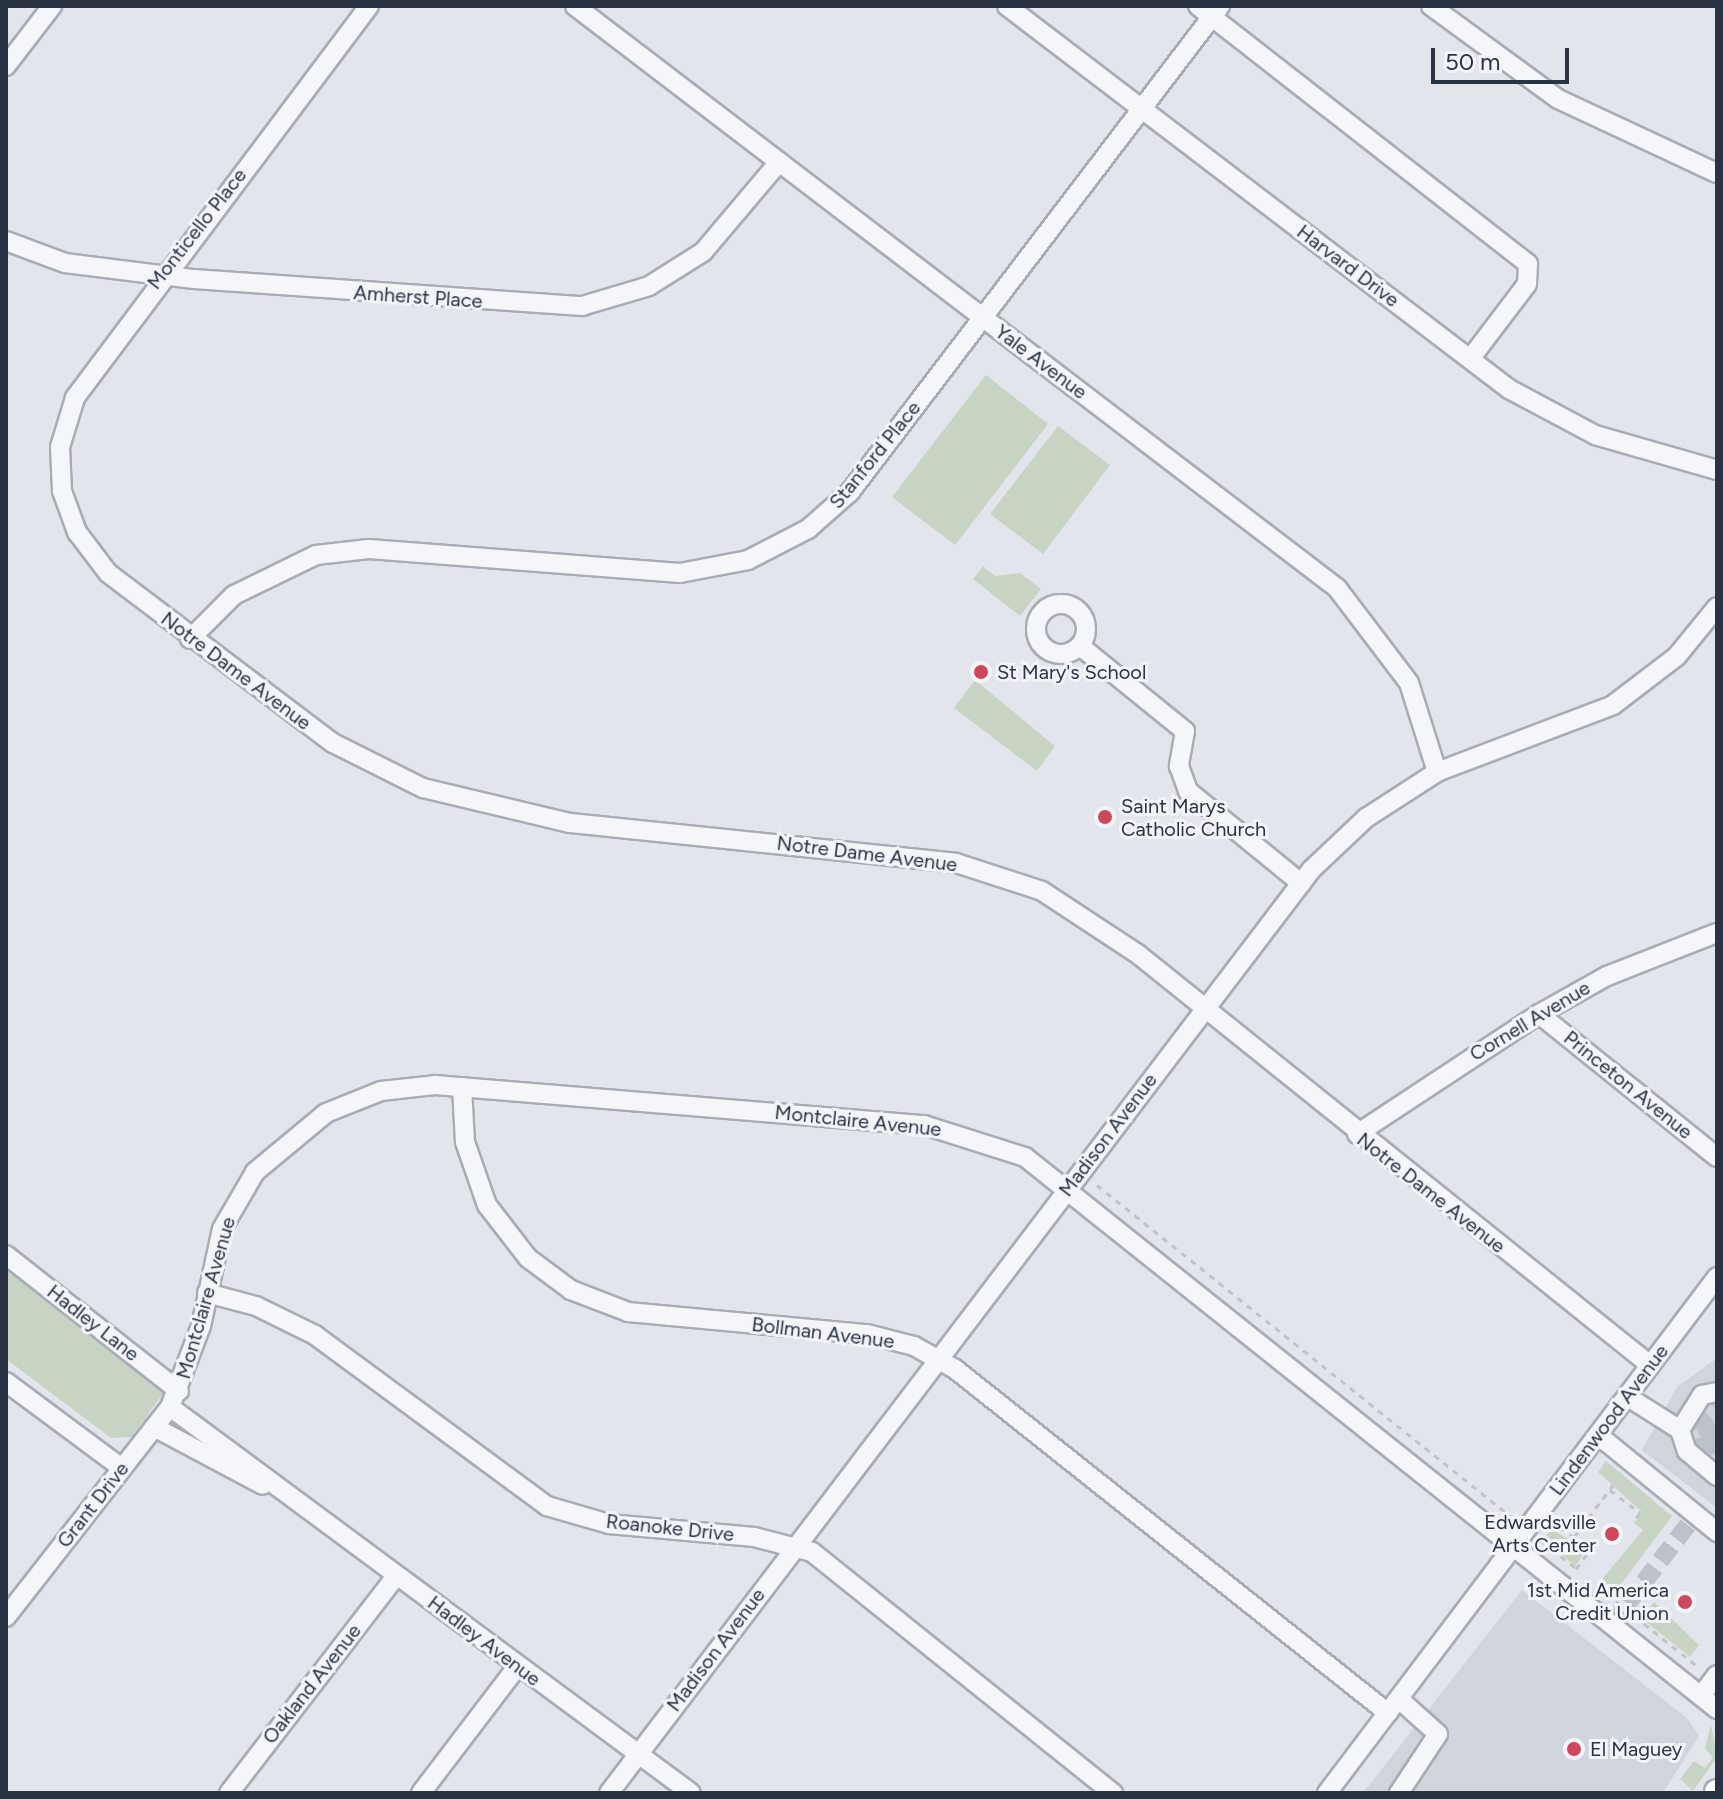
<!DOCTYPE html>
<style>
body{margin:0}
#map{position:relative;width:1723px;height:1799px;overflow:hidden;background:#e2e5eb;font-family:Figtree,sans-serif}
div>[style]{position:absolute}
.built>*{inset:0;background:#d0d5dc}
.green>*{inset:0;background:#c8d4c3}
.minor-tunnel>*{height:18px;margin-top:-9px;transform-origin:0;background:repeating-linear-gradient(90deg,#bdc1c9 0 18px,transparent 0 27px)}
.path>*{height:3px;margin-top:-1.5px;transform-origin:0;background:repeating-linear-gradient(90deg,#c0c3ca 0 6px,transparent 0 12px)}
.roads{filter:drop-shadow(2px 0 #a7acb5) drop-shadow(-2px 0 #a7acb5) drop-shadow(0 2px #a7acb5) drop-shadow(0 -2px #a7acb5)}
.minor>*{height:18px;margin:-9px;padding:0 9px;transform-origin:9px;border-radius:9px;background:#f5f6f9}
.minor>.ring{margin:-9px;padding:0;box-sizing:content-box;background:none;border:18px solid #f5f6f9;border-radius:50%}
.major>*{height:24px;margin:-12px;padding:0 12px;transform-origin:12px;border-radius:12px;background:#fff}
.dots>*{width:22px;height:22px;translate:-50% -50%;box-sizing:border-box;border:4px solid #f2f4f8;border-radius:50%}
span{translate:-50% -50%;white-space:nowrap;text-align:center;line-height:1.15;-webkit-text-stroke:6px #f2f4f8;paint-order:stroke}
.street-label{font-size:20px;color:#2a3343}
.poi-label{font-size:20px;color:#2a3343}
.left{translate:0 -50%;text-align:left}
.right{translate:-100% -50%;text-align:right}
.frame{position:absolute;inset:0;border:8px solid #2a3343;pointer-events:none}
.scale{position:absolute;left:1431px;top:48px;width:138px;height:36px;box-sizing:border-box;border:4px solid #2a3343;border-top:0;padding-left:10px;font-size:24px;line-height:28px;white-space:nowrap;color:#2a3343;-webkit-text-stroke:6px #f2f4f8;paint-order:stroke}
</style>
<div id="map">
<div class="built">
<div style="clip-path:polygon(1717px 1358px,1717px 1508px,1642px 1450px,1677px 1387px)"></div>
<div style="clip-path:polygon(1522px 1590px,1687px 1718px,1699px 1736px,1663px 1793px,1363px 1793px)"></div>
</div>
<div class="green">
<div style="clip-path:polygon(986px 375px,1048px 424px,955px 545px,892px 497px)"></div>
<div style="clip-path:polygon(1058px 426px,1110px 465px,1043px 554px,990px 514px)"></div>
<div style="clip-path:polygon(983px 566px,995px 576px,1020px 573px,1041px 589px,1020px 616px,973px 579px)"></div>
<div style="clip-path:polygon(975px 680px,1055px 746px,1037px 771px,954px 708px)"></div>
<div style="clip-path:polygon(6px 1264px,156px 1380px,164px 1392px,132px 1437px,111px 1438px,6px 1359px)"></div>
<div style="clip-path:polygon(1606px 1461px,1672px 1516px,1613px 1595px,1598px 1584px,1643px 1530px,1634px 1523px,1642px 1512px,1598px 1472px)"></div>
<div style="clip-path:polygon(1551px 1529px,1587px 1550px,1575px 1566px,1543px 1540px)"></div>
<div style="clip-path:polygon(1654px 1602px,1699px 1645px,1690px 1657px,1641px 1618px)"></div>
<div style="clip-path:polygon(1711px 1725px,1717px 1757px,1693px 1791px,1680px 1779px,1694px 1761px,1705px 1768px,1713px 1758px,1705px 1748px)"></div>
</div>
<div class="minor-tunnel">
<div style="left:1707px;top:1454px;width:30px;rotate:-114deg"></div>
<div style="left:1695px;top:1427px;width:30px;rotate:-42deg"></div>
<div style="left:1708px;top:1455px;width:16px;rotate:-101deg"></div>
<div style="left:1705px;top:1439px;width:20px;rotate:-53deg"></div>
<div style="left:1611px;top:1625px;width:141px;rotate:-52.5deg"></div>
</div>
<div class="path">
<div style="left:1097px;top:1185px;width:534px;rotate:38.69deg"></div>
<div style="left:1610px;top:1490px;width:38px;rotate:37deg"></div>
<div style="left:1640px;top:1513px;width:11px;rotate:128deg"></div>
<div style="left:1560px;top:1527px;width:43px;rotate:37.4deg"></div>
<div style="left:1574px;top:1537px;width:65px;rotate:-53.1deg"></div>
<div style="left:1542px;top:1541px;width:48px;rotate:39deg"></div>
<div style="left:1576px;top:1569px;width:24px;rotate:-54deg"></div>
<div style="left:1597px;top:1586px;width:129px;rotate:38.7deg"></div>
</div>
<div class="roads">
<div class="minor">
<div style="left:369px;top:6px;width:490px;rotate:126.9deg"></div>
<div style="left:75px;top:398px;width:51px;rotate:107deg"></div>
<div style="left:60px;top:447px;width:44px;rotate:87.4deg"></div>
<div style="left:62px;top:491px;width:44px;rotate:69.9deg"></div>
<div style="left:77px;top:532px;width:51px;rotate:52.9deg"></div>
<div style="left:108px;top:573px;width:282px;rotate:37.1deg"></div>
<div style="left:333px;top:743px;width:101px;rotate:26.6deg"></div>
<div style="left:423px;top:788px;width:151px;rotate:13.4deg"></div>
<div style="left:570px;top:823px;width:388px;rotate:5.9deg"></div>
<div style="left:956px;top:863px;width:90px;rotate:18deg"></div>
<div style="left:1042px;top:891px;width:116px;rotate:33.4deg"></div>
<div style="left:1139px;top:955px;width:655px;rotate:38.74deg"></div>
<div style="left:575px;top:6px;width:959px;rotate:37.37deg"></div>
<div style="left:1337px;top:588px;width:119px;rotate:52.8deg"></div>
<div style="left:1409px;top:683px;width:93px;rotate:72.5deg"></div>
<div style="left:1007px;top:6px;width:631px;rotate:37.34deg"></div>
<div style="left:1509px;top:389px;width:98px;rotate:28.1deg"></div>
<div style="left:1595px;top:435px;width:127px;rotate:16deg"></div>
<div style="left:1198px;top:6px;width:419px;rotate:38deg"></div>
<div style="left:1528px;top:264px;width:20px;rotate:93deg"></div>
<div style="left:1527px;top:284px;width:94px;rotate:127.2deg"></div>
<div style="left:1431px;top:6px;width:157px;rotate:36.2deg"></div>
<div style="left:1558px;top:99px;width:175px;rotate:25deg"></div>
<div style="left:6px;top:66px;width:76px;rotate:-52.5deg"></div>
<div style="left:6px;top:241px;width:63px;rotate:20.4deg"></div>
<div style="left:65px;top:263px;width:130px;rotate:7.1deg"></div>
<div style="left:194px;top:279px;width:389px;rotate:4deg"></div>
<div style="left:582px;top:306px;width:70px;rotate:-16.6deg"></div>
<div style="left:649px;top:286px;width:64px;rotate:-32.2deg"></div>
<div style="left:703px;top:252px;width:118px;rotate:-49.8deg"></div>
<div class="ring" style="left:1036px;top:604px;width:32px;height:32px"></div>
<div style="left:190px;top:639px;width:62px;rotate:-45deg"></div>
<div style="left:234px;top:595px;width:91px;rotate:-26deg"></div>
<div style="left:316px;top:555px;width:53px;rotate:-6.5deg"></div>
<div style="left:369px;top:549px;width:312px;rotate:4.4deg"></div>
<div style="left:680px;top:573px;width:69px;rotate:-10.8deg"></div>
<div style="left:748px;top:560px;width:68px;rotate:-27.3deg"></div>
<div style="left:808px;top:529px;width:56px;rotate:-41.4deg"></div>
<div style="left:850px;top:492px;width:611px;rotate:-52.72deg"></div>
<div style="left:1080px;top:646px;width:135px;rotate:39deg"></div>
<div style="left:1185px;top:731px;width:36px;rotate:100deg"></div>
<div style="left:1179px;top:766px;width:27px;rotate:70deg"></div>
<div style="left:1188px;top:791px;width:146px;rotate:39.2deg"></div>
<div style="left:1539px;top:1014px;width:228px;rotate:38.8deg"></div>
<div style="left:462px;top:1087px;width:55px;rotate:86.9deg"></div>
<div style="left:465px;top:1142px;width:67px;rotate:70.8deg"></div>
<div style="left:487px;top:1205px;width:67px;rotate:52.3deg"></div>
<div style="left:528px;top:1258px;width:54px;rotate:36.7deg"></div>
<div style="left:571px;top:1290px;width:61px;rotate:21.1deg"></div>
<div style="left:628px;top:1312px;width:240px;rotate:5.3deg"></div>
<div style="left:867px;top:1334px;width:49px;rotate:14.3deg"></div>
<div style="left:914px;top:1346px;width:47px;rotate:29.3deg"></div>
<div style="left:955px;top:1369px;width:553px;rotate:38.47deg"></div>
<div style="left:1357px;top:1134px;width:218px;rotate:-33.4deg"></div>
<div style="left:1539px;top:1014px;width:78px;rotate:-29.2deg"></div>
<div style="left:1607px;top:976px;width:118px;rotate:-21.4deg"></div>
<div style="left:6px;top:1255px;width:220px;rotate:38.2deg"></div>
<div style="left:207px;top:1293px;width:51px;rotate:14.9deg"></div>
<div style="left:256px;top:1306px;width:66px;rotate:26.2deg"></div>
<div style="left:315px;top:1335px;width:288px;rotate:36.4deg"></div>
<div style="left:547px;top:1506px;width:65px;rotate:16.2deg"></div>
<div style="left:609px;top:1524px;width:146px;rotate:5.1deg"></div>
<div style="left:754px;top:1537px;width:60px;rotate:14.5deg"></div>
<div style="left:812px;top:1552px;width:386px;rotate:38.7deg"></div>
<div style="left:6px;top:1382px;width:144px;rotate:36.6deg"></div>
<div style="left:1717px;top:1392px;width:15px;rotate:169deg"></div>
<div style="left:1702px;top:1395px;width:41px;rotate:122.2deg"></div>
<div style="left:1680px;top:1430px;width:22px;rotate:72deg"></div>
<div style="left:1687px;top:1451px;width:39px;rotate:40deg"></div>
<div style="left:1628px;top:1397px;width:62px;rotate:32.4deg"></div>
<div style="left:170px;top:1407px;width:648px;rotate:36.53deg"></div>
<div style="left:154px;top:1427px;width:123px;rotate:28deg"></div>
<div style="left:1598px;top:1435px;width:154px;rotate:39.2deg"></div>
<div style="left:6px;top:1617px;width:266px;rotate:-52deg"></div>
<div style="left:170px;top:1407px;width:87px;rotate:-69.1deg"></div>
<div style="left:201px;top:1326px;width:99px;rotate:-77.8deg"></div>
<div style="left:222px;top:1229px;width:66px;rotate:-59.9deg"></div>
<div style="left:255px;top:1172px;width:92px;rotate:-39.7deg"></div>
<div style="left:326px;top:1113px;width:59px;rotate:-21.8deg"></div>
<div style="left:381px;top:1091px;width:54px;rotate:-6.3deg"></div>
<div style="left:435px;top:1085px;width:491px;rotate:4.7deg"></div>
<div style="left:924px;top:1125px;width:106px;rotate:17.6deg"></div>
<div style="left:1025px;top:1157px;width:885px;rotate:38.58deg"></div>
<div style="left:1701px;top:1696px;width:26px;rotate:-53deg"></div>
<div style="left:1399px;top:1699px;width:52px;rotate:41.9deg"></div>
<div style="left:1438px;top:1734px;width:71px;rotate:123.5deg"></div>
<div style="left:229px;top:1793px;width:274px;rotate:-52.4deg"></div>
<div style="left:421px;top:1793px;width:158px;rotate:-52.7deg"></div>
<div style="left:609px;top:1793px;width:1160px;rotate:-52.74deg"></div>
<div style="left:1311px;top:870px;width:76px;rotate:-43.4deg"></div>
<div style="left:1366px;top:818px;width:85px;rotate:-32.9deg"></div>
<div style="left:1437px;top:772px;width:188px;rotate:-20.8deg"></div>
<div style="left:1613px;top:705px;width:81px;rotate:-37.4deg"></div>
<div style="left:1677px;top:656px;width:63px;rotate:-50.8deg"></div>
<div style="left:1327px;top:1793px;width:647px;rotate:-52.92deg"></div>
</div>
<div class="major">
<div style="left:1717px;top:1793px;width:1px;rotate:-90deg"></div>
</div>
</div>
<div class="dots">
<div style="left:981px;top:672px;background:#ce485c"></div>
<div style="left:1105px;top:817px;background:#ce485c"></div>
<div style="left:1612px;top:1534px;background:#ce485c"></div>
<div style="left:1685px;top:1602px;background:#ce485c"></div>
<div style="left:1574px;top:1749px;background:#ce485c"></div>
</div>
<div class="street-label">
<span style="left:197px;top:229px;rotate:-52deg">Monticello Place</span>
<span style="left:1348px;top:266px;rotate:37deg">Harvard Drive</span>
<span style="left:418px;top:297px;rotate:4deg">Amherst Place</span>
<span style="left:1041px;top:362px;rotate:37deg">Yale Avenue</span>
<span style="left:875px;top:455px;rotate:-51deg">Stanford Place</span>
<span style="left:236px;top:671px;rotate:37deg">Notre Dame Avenue</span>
<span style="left:867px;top:854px;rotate:7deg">Notre Dame Avenue</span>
<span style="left:1530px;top:1021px;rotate:-31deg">Cornell Avenue</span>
<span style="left:1628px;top:1085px;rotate:39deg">Princeton Avenue</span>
<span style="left:858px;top:1121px;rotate:6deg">Montclaire Avenue</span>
<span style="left:1108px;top:1135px;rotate:-53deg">Madison Avenue</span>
<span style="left:1431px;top:1193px;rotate:38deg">Notre Dame Avenue</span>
<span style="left:206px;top:1298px;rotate:-74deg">Montclaire Avenue</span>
<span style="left:93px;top:1323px;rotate:38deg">Hadley Lane</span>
<span style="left:823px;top:1333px;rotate:7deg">Bollman Avenue</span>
<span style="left:1609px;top:1420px;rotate:-53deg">Lindenwood Avenue</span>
<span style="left:93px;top:1505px;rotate:-52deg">Grant Drive</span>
<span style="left:670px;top:1528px;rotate:6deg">Roanoke Drive</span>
<span style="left:484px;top:1641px;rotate:37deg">Hadley Avenue</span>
<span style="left:716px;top:1650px;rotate:-53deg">Madison Avenue</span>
<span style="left:312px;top:1684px;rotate:-52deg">Oakland Avenue</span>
</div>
<div class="poi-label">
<span class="left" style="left:997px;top:672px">St Mary's School</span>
<span class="left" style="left:1121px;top:818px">Saint Marys<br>Catholic Church</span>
<span class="right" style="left:1596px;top:1534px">Edwardsville<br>Arts Center</span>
<span class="right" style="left:1669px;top:1602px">1st Mid America<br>Credit Union</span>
<span class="left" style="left:1590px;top:1749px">El Maguey</span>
</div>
<div class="frame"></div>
<div class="scale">50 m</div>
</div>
